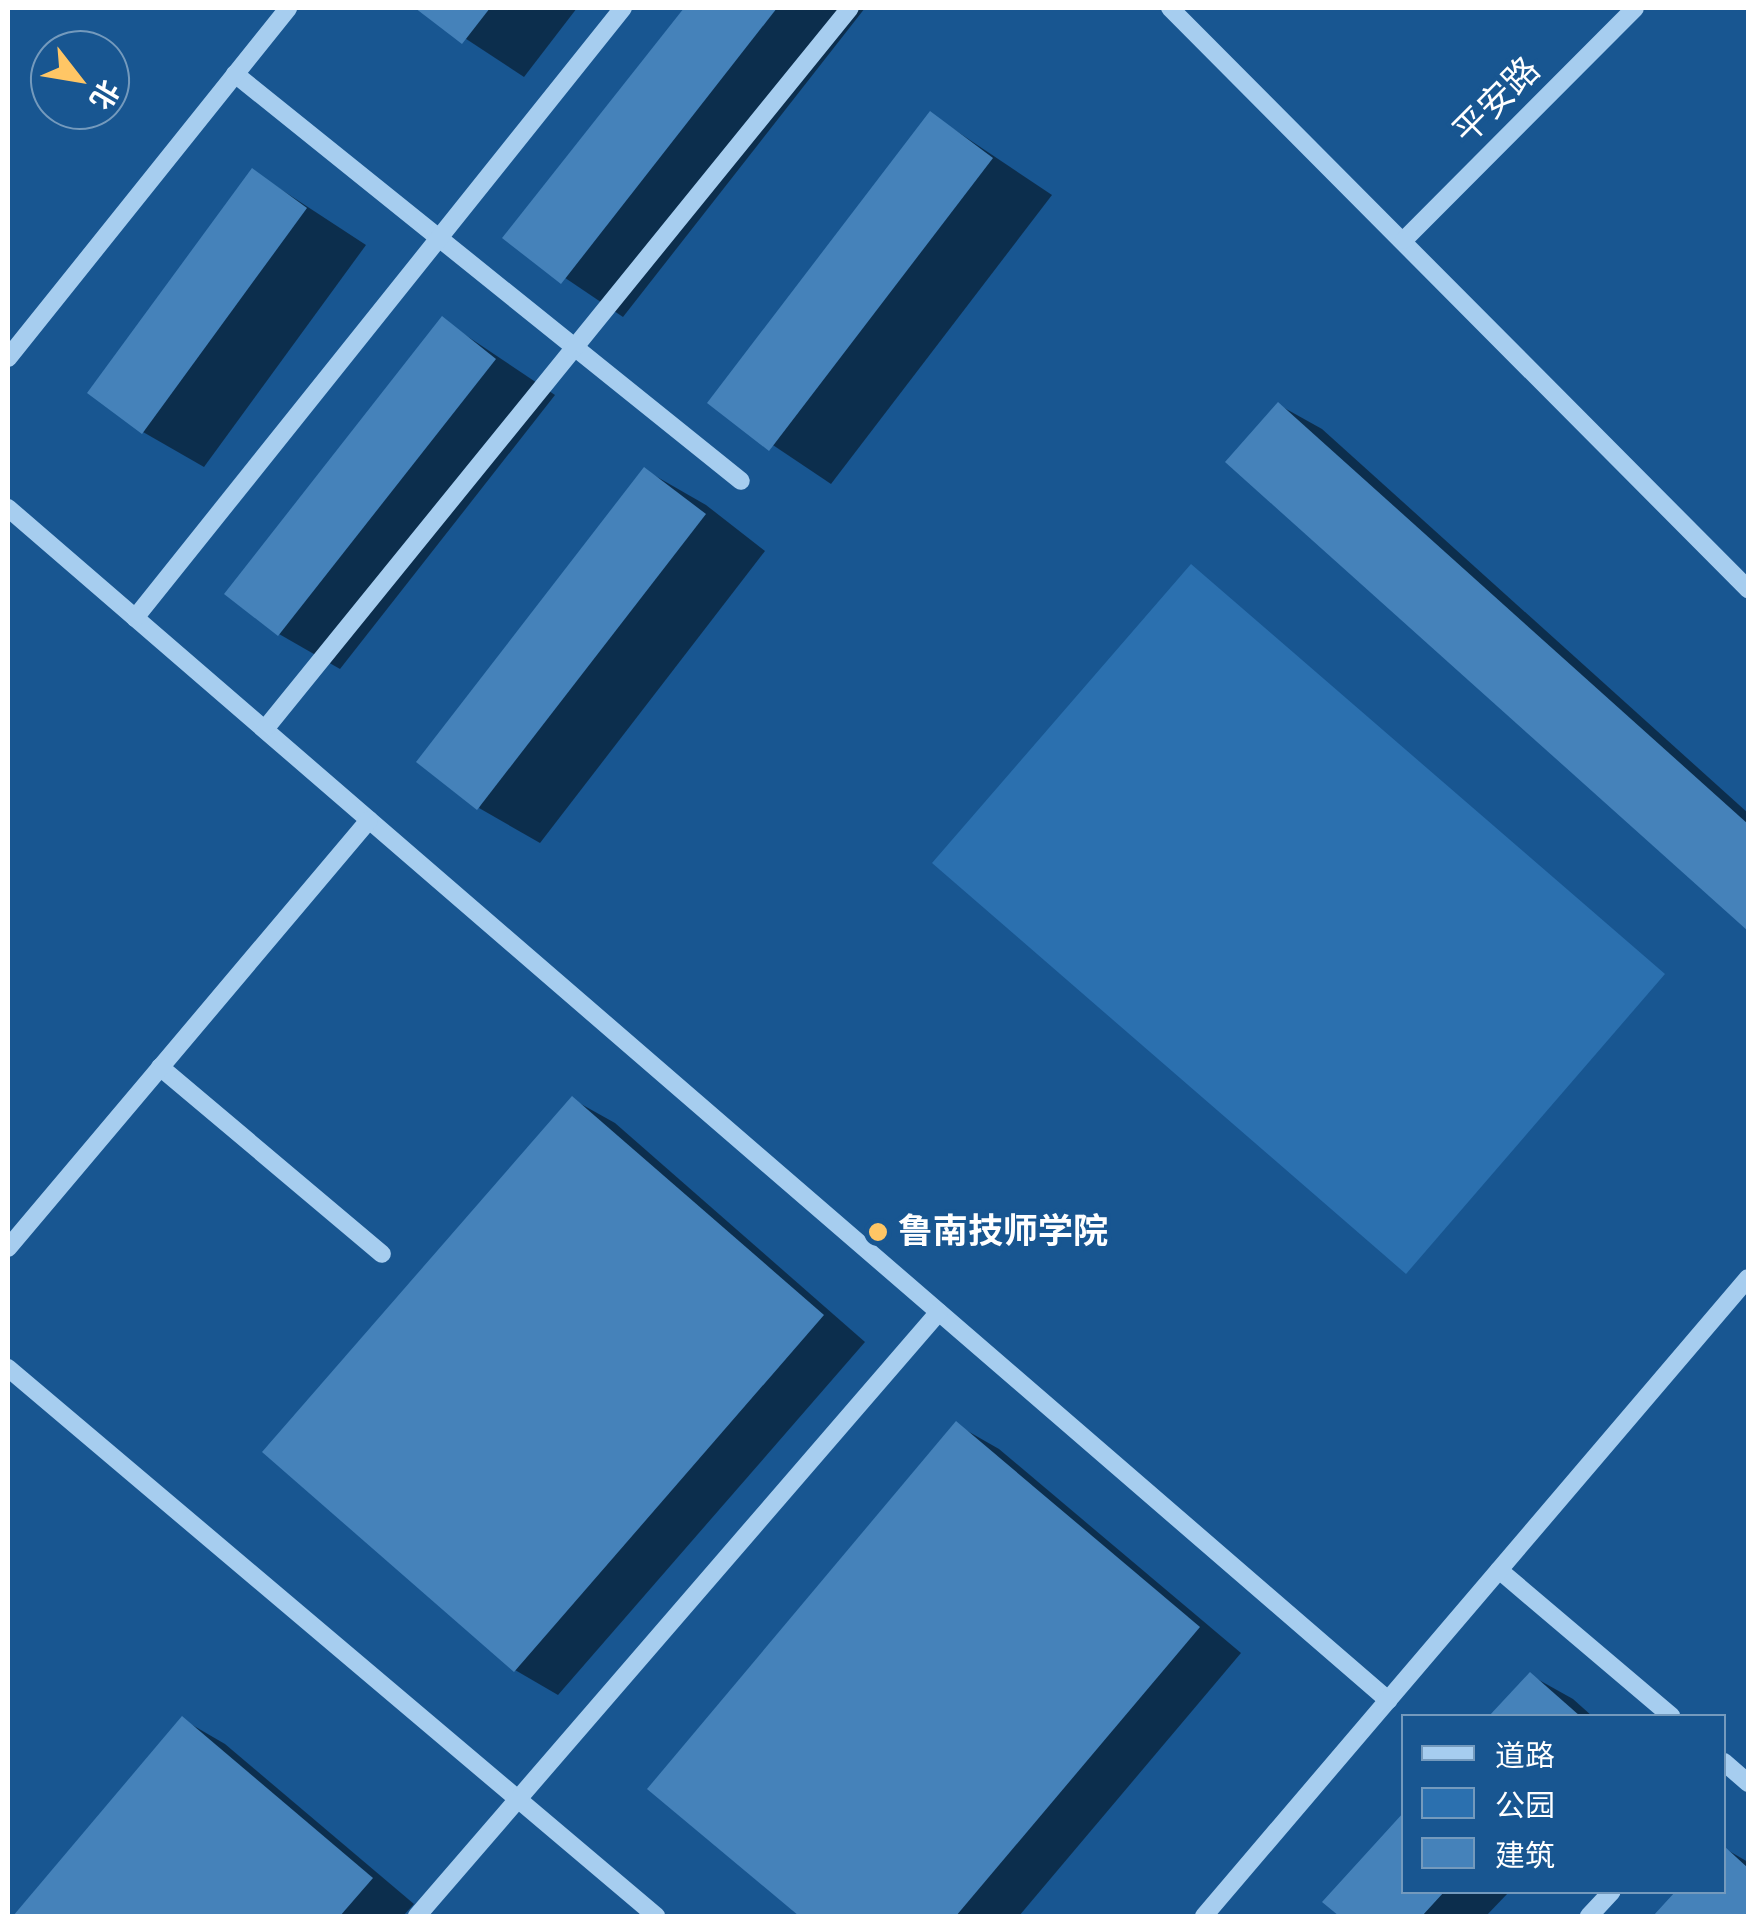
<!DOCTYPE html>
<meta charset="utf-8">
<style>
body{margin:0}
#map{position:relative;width:1756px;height:1924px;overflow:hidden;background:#185691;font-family:Signika,"Noto Sans SC",sans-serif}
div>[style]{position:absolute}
.green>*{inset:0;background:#2b70af}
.shadow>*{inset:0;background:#0007}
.building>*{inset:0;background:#4582ba}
.minor>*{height:18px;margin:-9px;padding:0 9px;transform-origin:9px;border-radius:9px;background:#a6cdef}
.dots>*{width:28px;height:28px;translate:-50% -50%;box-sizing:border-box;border:5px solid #185691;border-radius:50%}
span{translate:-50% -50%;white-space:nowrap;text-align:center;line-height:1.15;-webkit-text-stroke:8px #185691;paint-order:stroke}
.street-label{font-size:35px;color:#fff}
.poi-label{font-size:35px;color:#fff;font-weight:700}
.left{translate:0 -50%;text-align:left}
.frame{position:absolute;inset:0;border:10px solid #fff;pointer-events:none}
.legend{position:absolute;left:1401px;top:1714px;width:325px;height:180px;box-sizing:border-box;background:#185691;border:2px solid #749abd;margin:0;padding:12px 18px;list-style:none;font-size:30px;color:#fff}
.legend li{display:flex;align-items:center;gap:20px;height:50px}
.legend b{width:50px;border:2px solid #749abd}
.north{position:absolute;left:30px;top:30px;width:100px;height:100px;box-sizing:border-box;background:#185691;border:2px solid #749abd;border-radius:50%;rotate:121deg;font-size:28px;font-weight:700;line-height:40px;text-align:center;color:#fff}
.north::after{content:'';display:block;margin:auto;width:35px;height:45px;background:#ffc665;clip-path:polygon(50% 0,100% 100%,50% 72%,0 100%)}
</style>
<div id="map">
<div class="green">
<div style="clip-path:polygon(1191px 564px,1665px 974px,1406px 1274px,932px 863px)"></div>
</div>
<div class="shadow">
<div style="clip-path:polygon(419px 8px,577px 8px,524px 77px)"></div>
<div style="clip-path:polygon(687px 8px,865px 8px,623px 317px,506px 238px)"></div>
<div style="clip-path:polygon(931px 114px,1052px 195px,831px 484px,710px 403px)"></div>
<div style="clip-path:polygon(253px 171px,366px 245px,204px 467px,143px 432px)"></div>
<div style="clip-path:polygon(443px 320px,555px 395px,340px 669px,279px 634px)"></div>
<div style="clip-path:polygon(1279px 405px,1322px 429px,1748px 813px,1748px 928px,1229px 461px)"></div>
<div style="clip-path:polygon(645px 470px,706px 505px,765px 551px,540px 843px,479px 808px)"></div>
<div style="clip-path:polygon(572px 1099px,615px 1123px,865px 1342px,558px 1695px,515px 1670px)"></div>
<div style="clip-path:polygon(957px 1425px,999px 1449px,1241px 1653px,1019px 1916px,803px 1916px,651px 1789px)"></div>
<div style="clip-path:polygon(1530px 1675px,1573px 1699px,1592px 1716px,1493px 1716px)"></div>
<div style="clip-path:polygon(182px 1719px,225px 1744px,414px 1904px,403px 1916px,16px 1916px)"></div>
<div style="clip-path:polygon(1724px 1848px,1748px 1862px,1748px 1916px,1657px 1916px,1678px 1892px,1724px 1892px)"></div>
<div style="clip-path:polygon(1404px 1892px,1509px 1892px,1486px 1916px,1343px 1916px,1326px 1901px)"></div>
</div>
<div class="building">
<div style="clip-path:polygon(415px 8px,490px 8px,462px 44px)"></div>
<div style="clip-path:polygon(684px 8px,777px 8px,561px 284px,502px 238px)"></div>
<div style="clip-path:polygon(930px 111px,993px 158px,769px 451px,707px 403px)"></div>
<div style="clip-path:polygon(252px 168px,307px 208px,142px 434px,87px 393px)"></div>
<div style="clip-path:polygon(442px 316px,496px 359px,278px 636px,224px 594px)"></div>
<div style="clip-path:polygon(1278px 402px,1748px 824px,1748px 931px,1225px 462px)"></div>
<div style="clip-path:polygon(644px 467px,706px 514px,477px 810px,416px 762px)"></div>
<div style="clip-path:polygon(572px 1096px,824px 1315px,514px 1672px,262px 1452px)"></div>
<div style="clip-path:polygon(956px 1421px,1200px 1627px,956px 1916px,799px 1916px,647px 1789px)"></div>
<div style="clip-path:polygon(1530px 1672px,1580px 1716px,1489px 1716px)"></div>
<div style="clip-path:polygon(182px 1716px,373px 1878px,340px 1916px,13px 1916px)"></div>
<div style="clip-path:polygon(1404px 1812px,1404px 1892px,1444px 1892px,1422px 1916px,1339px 1916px,1322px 1902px)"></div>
<div style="clip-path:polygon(1724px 1846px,1748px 1868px,1748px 1916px,1653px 1916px,1675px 1892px,1724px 1892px)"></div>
</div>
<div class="minor">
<div style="left:1170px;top:8px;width:820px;rotate:45.15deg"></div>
<div style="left:235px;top:74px;width:649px;rotate:38.81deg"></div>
<div style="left:1404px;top:240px;width:327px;rotate:-45.1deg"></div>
<div style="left:8px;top:358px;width:448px;rotate:-51.3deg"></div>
<div style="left:8px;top:508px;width:1824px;rotate:40.82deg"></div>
<div style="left:135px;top:618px;width:781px;rotate:-51.34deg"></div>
<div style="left:265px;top:729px;width:928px;rotate:-50.95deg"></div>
<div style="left:160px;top:1067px;width:290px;rotate:40.1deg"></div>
<div style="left:8px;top:1248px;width:560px;rotate:-49.85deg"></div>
<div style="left:8px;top:1368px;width:849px;rotate:40.22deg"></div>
<div style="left:1499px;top:1570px;width:226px;rotate:40.3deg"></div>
<div style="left:1724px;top:1762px;width:32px;rotate:41deg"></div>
<div style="left:417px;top:1916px;width:798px;rotate:-49.17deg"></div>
<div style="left:1204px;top:1916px;width:838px;rotate:-49.55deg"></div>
<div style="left:1589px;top:1916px;width:33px;rotate:-47deg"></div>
</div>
<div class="dots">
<div style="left:878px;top:1232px;background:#ffc665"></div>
</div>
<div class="street-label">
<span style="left:1497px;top:101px;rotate:-45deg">平安路</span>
</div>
<div class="poi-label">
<span class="left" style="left:898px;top:1232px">鲁南技师学院</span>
</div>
<div class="frame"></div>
<ul class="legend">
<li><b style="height:12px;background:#a6cdef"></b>道路</li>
<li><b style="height:28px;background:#2b70af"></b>公园</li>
<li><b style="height:28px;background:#4582ba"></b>建筑</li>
</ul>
<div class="north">北</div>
</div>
